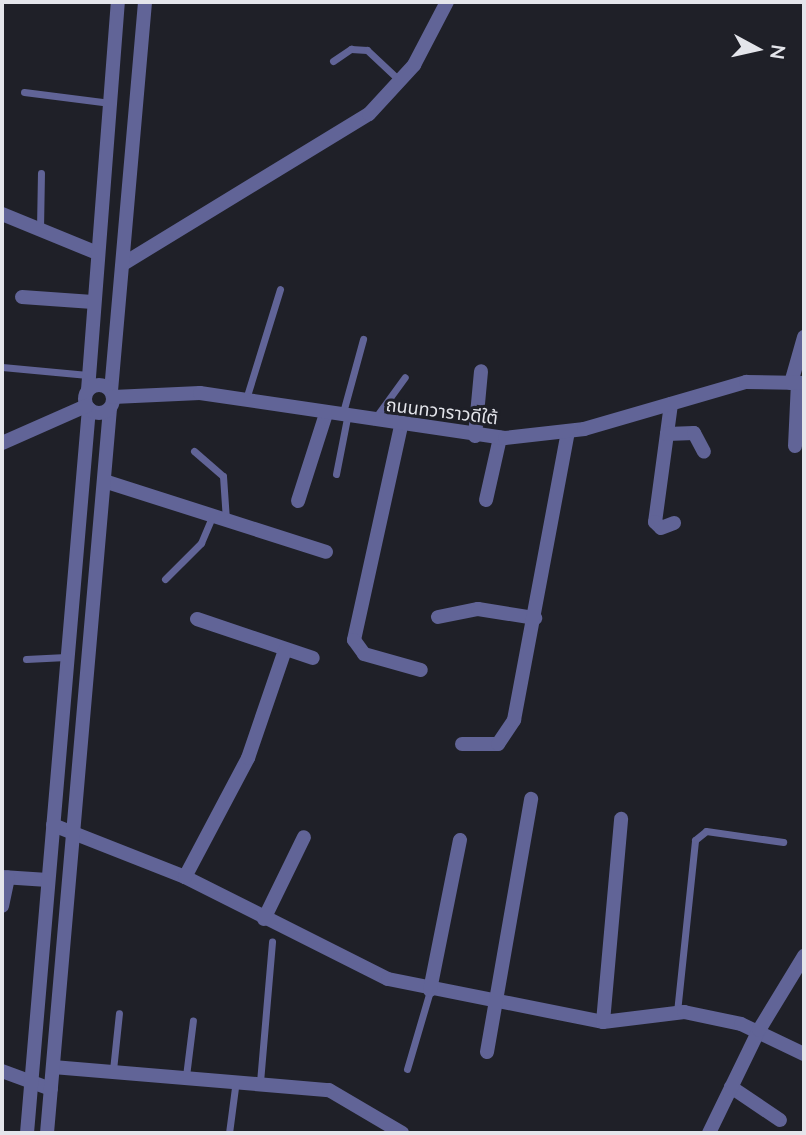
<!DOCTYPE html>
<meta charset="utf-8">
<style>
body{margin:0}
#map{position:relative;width:806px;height:1135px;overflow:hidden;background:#1f2028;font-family:Lato,"Noto Sans Thai",sans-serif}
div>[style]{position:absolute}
.service>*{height:7px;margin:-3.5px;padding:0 3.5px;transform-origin:3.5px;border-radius:3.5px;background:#616497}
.minor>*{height:14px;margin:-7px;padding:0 7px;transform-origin:7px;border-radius:7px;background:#616497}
.tertiary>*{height:14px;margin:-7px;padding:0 7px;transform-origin:7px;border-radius:7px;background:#616497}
.tertiary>.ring{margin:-7px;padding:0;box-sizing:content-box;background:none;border:14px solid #616497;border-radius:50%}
span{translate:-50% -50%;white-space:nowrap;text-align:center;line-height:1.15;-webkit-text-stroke:6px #1f2028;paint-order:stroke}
.street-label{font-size:18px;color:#e4e5eb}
.frame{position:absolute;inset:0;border:4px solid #e4e5eb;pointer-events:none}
.north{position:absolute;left:722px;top:14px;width:70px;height:70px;-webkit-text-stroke:5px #1f2028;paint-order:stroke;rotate:98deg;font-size:19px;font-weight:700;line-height:28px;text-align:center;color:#e4e5eb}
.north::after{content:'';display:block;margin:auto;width:24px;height:32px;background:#e4e5eb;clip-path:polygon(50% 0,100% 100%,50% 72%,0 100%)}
</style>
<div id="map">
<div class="service">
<div style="left:333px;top:61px;width:22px;rotate:-34deg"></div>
<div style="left:351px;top:49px;width:16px;rotate:4deg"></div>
<div style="left:367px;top:50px;width:45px;rotate:43.2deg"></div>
<div style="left:24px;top:92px;width:87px;rotate:7.3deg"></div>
<div style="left:40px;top:229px;width:56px;rotate:-89deg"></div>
<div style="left:2px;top:367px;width:86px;rotate:5.3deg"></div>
<div style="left:246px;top:399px;width:115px;rotate:-72.8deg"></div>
<div style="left:342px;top:416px;width:80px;rotate:-74.7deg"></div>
<div style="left:373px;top:421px;width:54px;rotate:-54deg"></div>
<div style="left:194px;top:451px;width:38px;rotate:41deg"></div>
<div style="left:223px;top:476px;width:44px;rotate:86.1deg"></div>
<div style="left:336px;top:474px;width:57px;rotate:-78.9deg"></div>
<div style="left:165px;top:579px;width:51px;rotate:-45deg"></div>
<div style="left:201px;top:543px;width:28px;rotate:-67deg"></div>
<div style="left:26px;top:659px;width:40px;rotate:-2.9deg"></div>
<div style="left:677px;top:1012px;width:173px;rotate:-84deg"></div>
<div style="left:695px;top:840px;width:14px;rotate:-39deg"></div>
<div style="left:706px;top:831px;width:78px;rotate:8.1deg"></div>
<div style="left:407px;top:1069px;width:81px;rotate:-73.6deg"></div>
<div style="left:113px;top:1070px;width:57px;rotate:-84deg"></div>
<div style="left:186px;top:1076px;width:56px;rotate:-82.9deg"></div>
<div style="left:260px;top:1082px;width:141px;rotate:-85.1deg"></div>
<div style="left:229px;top:1133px;width:53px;rotate:-82.5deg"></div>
</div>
<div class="minor">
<div style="left:2px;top:214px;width:103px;rotate:22.3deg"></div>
<div style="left:123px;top:264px;width:288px;rotate:-31.4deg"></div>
<div style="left:369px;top:114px;width:67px;rotate:-47.4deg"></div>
<div style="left:414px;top:65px;width:71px;rotate:-62.4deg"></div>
<div style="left:22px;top:297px;width:71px;rotate:4deg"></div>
<div style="left:791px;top:383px;width:48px;rotate:-74.2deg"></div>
<div style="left:88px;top:390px;width:389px;rotate:-85.6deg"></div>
<div style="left:111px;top:391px;width:390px;rotate:-85deg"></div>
<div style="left:671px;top:404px;width:119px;rotate:97.7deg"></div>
<div style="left:655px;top:522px;width:8px;rotate:45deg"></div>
<div style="left:661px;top:528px;width:14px;rotate:-21deg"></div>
<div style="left:401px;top:426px;width:219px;rotate:102.4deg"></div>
<div style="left:354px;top:640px;width:17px;rotate:54deg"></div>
<div style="left:364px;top:654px;width:59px;rotate:15.7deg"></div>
<div style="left:667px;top:434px;width:27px;rotate:-2deg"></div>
<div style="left:694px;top:433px;width:21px;rotate:62deg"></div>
<div style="left:475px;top:436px;width:65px;rotate:-84.7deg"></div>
<div style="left:795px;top:446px;width:63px;rotate:-87.3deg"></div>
<div style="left:104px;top:481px;width:233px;rotate:17.7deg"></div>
<div style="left:486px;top:500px;width:64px;rotate:-77.3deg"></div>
<div style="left:298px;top:501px;width:91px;rotate:-72.2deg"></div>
<div style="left:438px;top:617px;width:41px;rotate:-11.3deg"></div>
<div style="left:478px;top:609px;width:58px;rotate:9deg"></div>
<div style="left:197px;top:619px;width:122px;rotate:18.6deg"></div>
<div style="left:462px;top:744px;width:36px"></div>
<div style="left:498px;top:744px;width:29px;rotate:-56deg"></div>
<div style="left:514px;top:720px;width:294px;rotate:-79.4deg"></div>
<div style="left:53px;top:825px;width:142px;rotate:21.5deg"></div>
<div style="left:185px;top:877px;width:227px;rotate:26.7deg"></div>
<div style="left:388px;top:979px;width:219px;rotate:11.3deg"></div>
<div style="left:603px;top:1022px;width:82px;rotate:-7deg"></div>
<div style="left:684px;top:1012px;width:58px;rotate:11.9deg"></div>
<div style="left:741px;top:1024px;width:70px;rotate:25.5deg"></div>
<div style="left:2px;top:877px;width:46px;rotate:3.7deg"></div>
<div style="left:185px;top:877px;width:135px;rotate:-62.1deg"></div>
<div style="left:248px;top:758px;width:114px;rotate:-71.1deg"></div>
<div style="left:2px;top:906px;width:29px;rotate:-78deg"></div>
<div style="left:264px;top:919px;width:91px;rotate:-64deg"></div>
<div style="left:430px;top:990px;width:153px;rotate:-78.7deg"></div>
<div style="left:603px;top:1022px;width:204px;rotate:-84.9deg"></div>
<div style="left:487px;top:1052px;width:257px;rotate:-80.1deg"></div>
<div style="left:53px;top:1067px;width:277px;rotate:4.8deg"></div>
<div style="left:329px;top:1090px;width:85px;rotate:30.5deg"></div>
<div style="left:2px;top:1071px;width:52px;rotate:20.2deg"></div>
<div style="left:731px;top:1087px;width:59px;rotate:34deg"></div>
<div style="left:27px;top:1133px;width:727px;rotate:-85.11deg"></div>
<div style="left:47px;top:1133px;width:727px;rotate:-85.03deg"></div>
<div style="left:709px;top:1133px;width:114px;rotate:-64.1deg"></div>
<div style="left:759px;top:1030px;width:87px;rotate:-58.7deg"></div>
</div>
<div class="tertiary">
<div class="ring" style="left:85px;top:385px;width:14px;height:14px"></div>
<div style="left:113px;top:397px;width:87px;rotate:-2.6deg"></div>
<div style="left:200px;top:393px;width:308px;rotate:8.4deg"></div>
<div style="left:505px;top:438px;width:80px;rotate:-6.5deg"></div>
<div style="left:584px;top:429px;width:169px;rotate:-16.2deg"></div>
<div style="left:746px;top:382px;width:58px;rotate:1deg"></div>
<div style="left:2px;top:443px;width:92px;rotate:-23.8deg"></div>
</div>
<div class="street-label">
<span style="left:442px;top:411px;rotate:7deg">ถนนทวาราวดีใต้</span>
</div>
<div class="frame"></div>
<div class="north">N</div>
</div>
